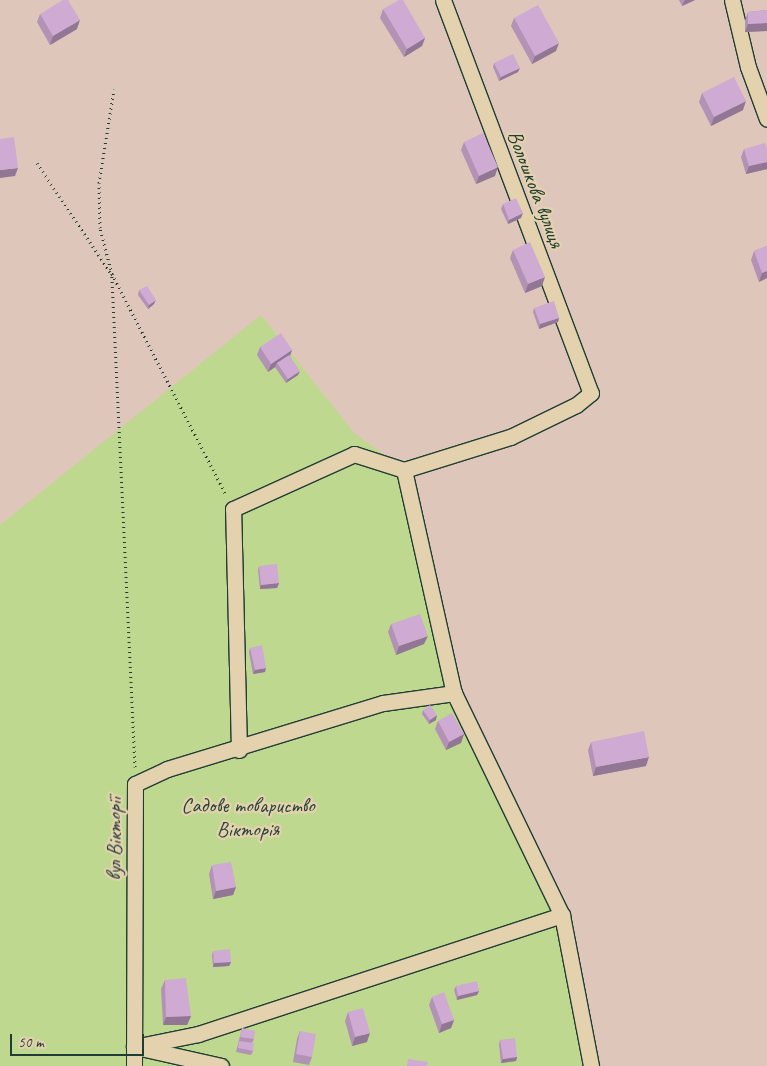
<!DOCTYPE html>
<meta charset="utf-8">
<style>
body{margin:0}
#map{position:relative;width:767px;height:1066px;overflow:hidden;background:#dec6ba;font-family:Caveat,sans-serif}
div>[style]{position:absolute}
.green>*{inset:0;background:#bfd88f}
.path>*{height:3px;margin-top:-1.5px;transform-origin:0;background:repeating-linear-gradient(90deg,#1f3d34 0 1px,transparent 0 5px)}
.roads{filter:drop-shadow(1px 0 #1f3d34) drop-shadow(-1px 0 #1f3d34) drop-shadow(0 1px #1f3d34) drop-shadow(0 -1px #1f3d34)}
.street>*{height:15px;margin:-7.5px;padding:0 7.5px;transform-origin:7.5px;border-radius:7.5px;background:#e4d2af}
.wall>*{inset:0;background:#b292b5}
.shaded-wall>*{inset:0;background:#917794}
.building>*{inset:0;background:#cfaad3}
span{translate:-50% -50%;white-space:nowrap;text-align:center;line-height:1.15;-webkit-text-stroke:4.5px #e4d2af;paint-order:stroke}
.street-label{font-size:21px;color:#1f3d34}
.park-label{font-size:21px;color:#274539}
.scale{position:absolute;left:10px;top:1034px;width:134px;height:22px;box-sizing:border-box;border:2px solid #1f3d34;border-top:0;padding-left:6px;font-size:15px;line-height:18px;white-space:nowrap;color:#1f3d34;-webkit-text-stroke:4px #e4d2af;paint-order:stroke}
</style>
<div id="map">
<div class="green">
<div style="clip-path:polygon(261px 315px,354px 433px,414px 476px,462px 692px,568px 914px,597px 1066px,0 1066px,0 525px)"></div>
</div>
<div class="path">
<div style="left:37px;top:163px;width:131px;rotate:56.2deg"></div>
<div style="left:112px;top:274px;width:48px;rotate:-104.6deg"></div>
<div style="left:100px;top:228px;width:45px;rotate:-91.3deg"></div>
<div style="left:99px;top:183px;width:95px;rotate:-80.9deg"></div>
<div style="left:135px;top:767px;width:494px;rotate:-92.7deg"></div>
<div style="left:112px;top:274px;width:249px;rotate:62.7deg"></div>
</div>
<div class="roads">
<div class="street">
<div style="left:443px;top:0;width:420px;rotate:69.4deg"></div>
<div style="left:591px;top:393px;width:19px;rotate:141deg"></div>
<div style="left:576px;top:405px;width:73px;rotate:154.1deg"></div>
<div style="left:510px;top:437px;width:111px;rotate:162.7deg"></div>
<div style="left:404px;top:470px;width:229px;rotate:77.4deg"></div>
<div style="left:732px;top:0;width:69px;rotate:76.6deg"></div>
<div style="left:748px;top:67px;width:55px;rotate:69.9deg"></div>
<div style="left:239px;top:750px;width:241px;rotate:-91.4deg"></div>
<div style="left:233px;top:509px;width:133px;rotate:-24.4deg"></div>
<div style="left:354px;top:454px;width:52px;rotate:17.7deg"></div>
<div style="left:134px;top:1047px;width:65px;rotate:-11.5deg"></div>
<div style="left:198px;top:1034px;width:383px;rotate:-18.1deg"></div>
<div style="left:141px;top:1048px;width:82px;rotate:12.7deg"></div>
<div style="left:134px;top:1066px;width:282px;rotate:-89.8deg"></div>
<div style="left:135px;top:784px;width:35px;rotate:-25deg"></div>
<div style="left:167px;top:769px;width:226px;rotate:-17deg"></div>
<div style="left:383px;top:703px;width:72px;rotate:-8deg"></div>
<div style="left:454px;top:693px;width:247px;rotate:64.1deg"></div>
<div style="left:562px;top:915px;width:154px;rotate:79.1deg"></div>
</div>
</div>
<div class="wall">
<div style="clip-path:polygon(679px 0,695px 0,682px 6px)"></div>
<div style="clip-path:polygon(383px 9px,425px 38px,422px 46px,404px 57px,380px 18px)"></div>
<div style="clip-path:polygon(767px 10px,767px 31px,745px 32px,745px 20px,748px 12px)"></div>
<div style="clip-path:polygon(40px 14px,77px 29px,50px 45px,37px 22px)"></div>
<div style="clip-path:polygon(514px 18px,556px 51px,532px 64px,511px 26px)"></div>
<div style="clip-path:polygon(494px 63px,518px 72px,499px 81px,493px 67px)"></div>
<div style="clip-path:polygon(702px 93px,743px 110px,711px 126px,699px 102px)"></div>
<div style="clip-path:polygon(464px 142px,495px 176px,476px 184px,461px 150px)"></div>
<div style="clip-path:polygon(744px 149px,767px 169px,746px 174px,741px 157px)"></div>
<div style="clip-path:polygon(503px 204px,521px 218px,508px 224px,501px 209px)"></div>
<div style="clip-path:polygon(767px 246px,767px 278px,759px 282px,751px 260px,754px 251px)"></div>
<div style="clip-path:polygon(513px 250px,542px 286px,525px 293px,510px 258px)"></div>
<div style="clip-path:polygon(139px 290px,154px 304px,148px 309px,138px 295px)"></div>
<div style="clip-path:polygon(534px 308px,559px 318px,558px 322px,539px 329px,533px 312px)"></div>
<div style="clip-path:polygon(260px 347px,292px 350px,290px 356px,298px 375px,286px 383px,275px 367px,268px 372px,257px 355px)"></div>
<div style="clip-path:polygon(259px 566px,279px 583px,277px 588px,260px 589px,258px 570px)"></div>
<div style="clip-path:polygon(391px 624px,424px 644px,396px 655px,388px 632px)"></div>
<div style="clip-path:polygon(250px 648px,265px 672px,253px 674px,249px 652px)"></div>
<div style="clip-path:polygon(423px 710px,436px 720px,429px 724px,422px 714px)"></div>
<div style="clip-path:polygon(438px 721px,464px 734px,461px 743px,446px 750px,435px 729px)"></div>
<div style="clip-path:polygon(591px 742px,646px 766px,593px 776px,588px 750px)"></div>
<div style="clip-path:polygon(212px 865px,236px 887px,233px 895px,213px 899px,209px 874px)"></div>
<div style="clip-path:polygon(213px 951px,231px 962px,229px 966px,213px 967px,212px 955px)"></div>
<div style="clip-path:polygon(165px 980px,191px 1016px,187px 1025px,163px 1025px,161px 989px)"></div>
<div style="clip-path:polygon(456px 986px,479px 991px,477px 995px,457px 1000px,454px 990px)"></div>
<div style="clip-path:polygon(432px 997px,454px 1020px,451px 1028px,439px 1033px,429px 1005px)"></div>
<div style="clip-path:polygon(348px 1012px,367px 1042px,352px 1046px,345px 1021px)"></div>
<div style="clip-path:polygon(242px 1028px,254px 1039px,252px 1043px,253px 1051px,251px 1055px,236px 1052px)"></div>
<div style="clip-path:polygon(300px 1031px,312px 1057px,309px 1065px,293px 1062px,297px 1039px)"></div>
<div style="clip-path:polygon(500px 1040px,517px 1057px,516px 1061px,501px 1063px,499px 1044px)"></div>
</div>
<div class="shaded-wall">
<div style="clip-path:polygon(685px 0,695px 0,682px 6px)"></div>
<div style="clip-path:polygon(80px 20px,77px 29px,50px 45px,53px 36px)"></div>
<div style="clip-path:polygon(767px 23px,767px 31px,745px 32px,748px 24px)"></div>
<div style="clip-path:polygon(425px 38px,422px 46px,404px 57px,407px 49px)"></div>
<div style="clip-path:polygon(559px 43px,556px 51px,532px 64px,535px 56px)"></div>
<div style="clip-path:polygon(520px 68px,518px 72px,499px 81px,501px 77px)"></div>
<div style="clip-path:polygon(746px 101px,743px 110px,711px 126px,714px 117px)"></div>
<div style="clip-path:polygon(767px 162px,767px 169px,746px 174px,749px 166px)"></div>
<div style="clip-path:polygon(498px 167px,495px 176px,476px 184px,479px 176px)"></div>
<div style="clip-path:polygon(18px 168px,15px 176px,0 178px,0 170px)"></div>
<div style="clip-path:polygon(523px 213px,521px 218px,508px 224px,509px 220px)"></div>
<div style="clip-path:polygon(767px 271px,767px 278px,759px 282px,762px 273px)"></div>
<div style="clip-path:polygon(545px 277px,542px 286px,525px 293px,528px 284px)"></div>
<div style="clip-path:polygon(156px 300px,154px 304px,148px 309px,149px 305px)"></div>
<div style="clip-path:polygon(559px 318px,558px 322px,539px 329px,540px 324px)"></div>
<div style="clip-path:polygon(292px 350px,289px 358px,277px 363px,275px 367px,268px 372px,271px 364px)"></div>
<div style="clip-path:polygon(300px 371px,298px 375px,286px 383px,288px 379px)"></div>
<div style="clip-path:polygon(279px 583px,277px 588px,260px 589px,261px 585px)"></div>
<div style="clip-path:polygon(428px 636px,424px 644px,396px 655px,399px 646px)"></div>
<div style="clip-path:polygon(266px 668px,265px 672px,253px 674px,255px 670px)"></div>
<div style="clip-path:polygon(437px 715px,436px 720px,429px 724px,430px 720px)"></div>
<div style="clip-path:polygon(464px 734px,461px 743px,446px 750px,449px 742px)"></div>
<div style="clip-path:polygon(649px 757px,646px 766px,593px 776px,596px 767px)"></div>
<div style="clip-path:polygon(236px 887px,233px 895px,213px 899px,216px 891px)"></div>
<div style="clip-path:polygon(231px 962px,229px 966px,213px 967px,214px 963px)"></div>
<div style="clip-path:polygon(479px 991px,477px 995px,457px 1000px,458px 996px)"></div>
<div style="clip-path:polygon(191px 1016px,187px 1025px,163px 1025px,166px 1017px)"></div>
<div style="clip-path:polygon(454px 1020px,451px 1028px,439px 1033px,442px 1024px)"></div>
<div style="clip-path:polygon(370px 1033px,367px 1042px,352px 1046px,355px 1037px)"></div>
<div style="clip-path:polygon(517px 1057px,516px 1061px,501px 1063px,503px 1059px)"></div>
</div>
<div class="building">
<div style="clip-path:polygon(63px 0,68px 0,80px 20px,53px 36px,40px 14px)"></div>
<div style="clip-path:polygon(399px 0,403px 0,425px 38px,407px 49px,383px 9px)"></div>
<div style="clip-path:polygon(538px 5px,559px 43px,535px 56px,514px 18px)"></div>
<div style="clip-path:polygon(767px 10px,767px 23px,748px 24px,748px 12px)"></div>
<div style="clip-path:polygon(513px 54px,520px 68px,501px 77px,494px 63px)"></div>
<div style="clip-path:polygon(734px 77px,746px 101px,714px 117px,702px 93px)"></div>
<div style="clip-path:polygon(483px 133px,498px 167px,479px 176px,464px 142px)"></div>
<div style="clip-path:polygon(14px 137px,18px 168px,0 170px,0 139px)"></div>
<div style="clip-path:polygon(765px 143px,767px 149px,767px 162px,749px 166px,744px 149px)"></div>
<div style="clip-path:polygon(516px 198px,523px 213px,509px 220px,503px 204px)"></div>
<div style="clip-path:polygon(530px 242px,545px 277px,528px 284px,513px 250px)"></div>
<div style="clip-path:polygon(767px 246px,767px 271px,762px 273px,754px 251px)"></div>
<div style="clip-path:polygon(147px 286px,156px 300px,149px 305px,139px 290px)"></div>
<div style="clip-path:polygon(554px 301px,559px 318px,540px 324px,534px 308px)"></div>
<div style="clip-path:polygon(281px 333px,292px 350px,271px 364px,260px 347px)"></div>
<div style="clip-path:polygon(289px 355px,300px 371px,288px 379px,277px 363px)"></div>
<div style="clip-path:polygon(277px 564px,279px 583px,261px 585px,259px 566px)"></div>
<div style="clip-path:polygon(420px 614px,428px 636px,399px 646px,391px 624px)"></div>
<div style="clip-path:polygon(262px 645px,266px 668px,255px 670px,250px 648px)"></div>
<div style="clip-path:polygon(430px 705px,437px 715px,430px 720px,423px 710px)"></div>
<div style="clip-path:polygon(452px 713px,464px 734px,449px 742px,438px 721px)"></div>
<div style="clip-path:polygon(644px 731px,649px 757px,596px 767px,591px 742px)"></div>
<div style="clip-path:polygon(231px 862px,236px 887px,216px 891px,212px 865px)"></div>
<div style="clip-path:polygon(230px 949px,231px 962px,214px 963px,213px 951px)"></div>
<div style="clip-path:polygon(186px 978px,191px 1016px,166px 1017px,165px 980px)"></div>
<div style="clip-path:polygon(477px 981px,479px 991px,458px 996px,456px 986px)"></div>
<div style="clip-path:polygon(444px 992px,454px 1020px,442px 1024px,432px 997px)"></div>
<div style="clip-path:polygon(363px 1008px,370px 1033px,355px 1037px,348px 1012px)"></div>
<div style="clip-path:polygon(242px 1028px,255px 1031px,254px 1039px,240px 1037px)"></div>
<div style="clip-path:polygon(300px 1031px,316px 1034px,312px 1057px,296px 1054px)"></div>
<div style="clip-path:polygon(515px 1038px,517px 1057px,503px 1059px,500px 1040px)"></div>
<div style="clip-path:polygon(239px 1041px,254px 1043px,253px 1051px,238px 1048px)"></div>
<div style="clip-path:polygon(408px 1059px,428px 1062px,427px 1066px,407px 1066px)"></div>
</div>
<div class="street-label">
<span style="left:536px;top:189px;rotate:69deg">Волошкова вулиця</span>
<span style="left:114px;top:839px;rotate:-90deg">вул Вікторії</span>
</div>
<div class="park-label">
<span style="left:248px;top:817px">Садове товариство<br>Вікторія</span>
</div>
<div class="scale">50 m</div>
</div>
